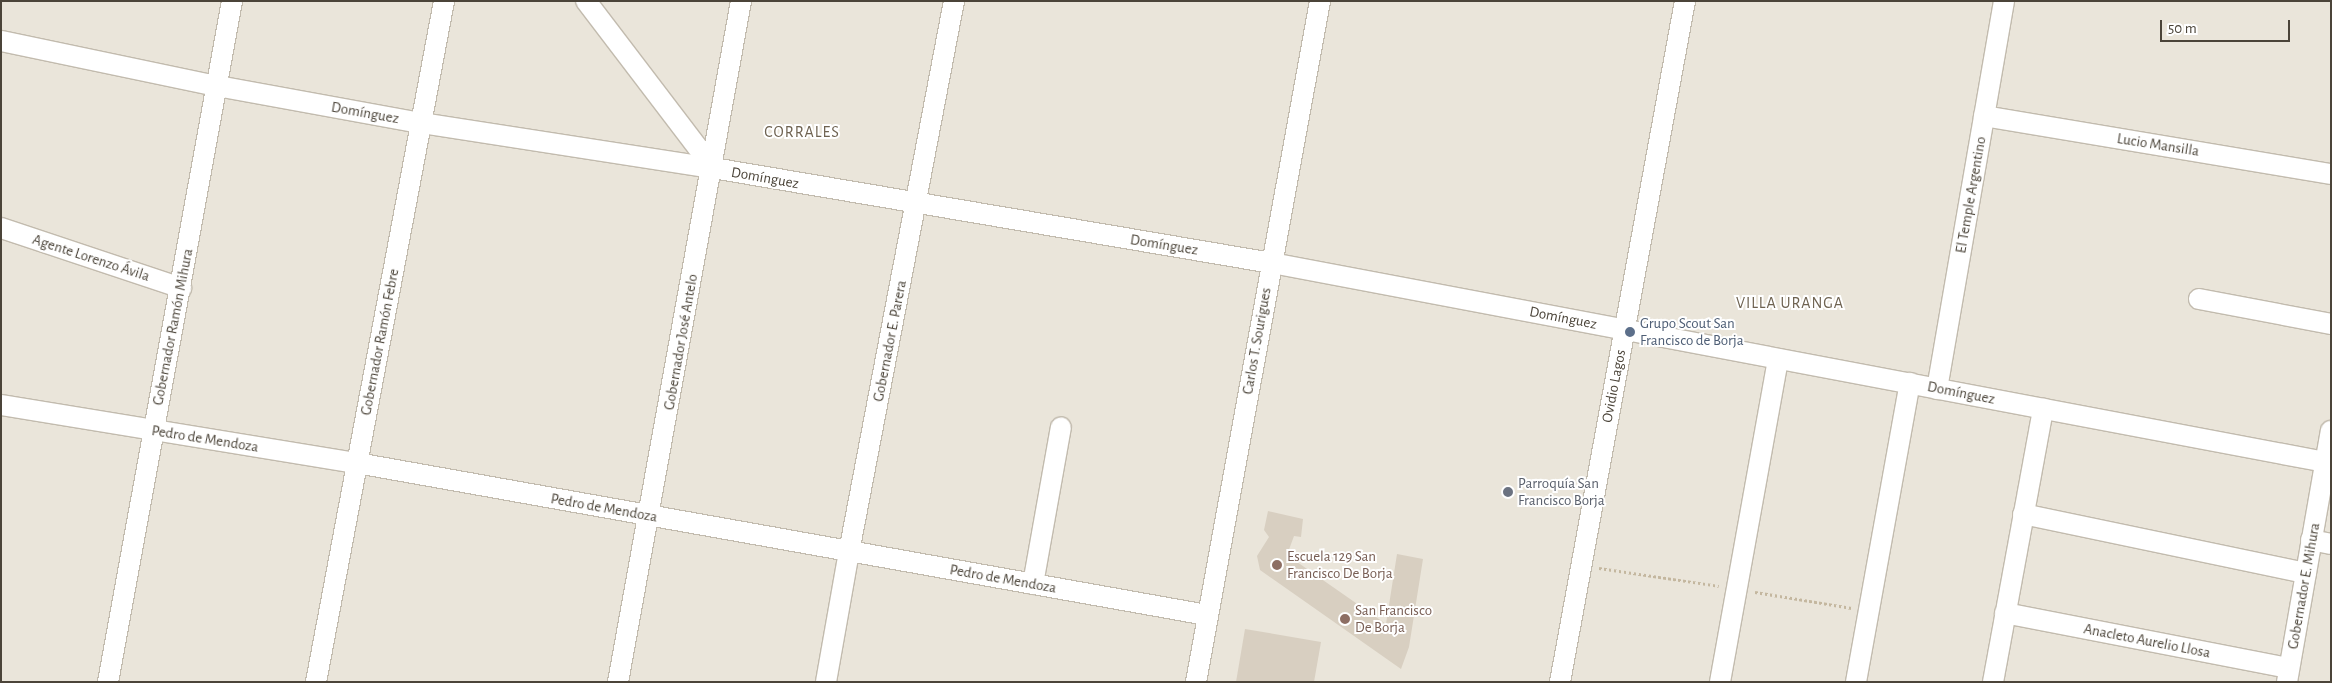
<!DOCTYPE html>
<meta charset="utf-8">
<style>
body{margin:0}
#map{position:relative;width:2332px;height:683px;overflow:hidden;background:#f6f3ec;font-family:"Alegreya Sans",sans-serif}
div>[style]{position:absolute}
.residential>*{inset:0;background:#eae5da}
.building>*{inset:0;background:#d8cfc1}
.path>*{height:3px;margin-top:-1.5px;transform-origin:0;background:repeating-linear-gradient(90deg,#c4b79f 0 2.5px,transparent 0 5px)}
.roads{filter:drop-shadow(1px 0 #c2bbae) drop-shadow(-1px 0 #c2bbae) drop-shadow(0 1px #c2bbae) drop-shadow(0 -1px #c2bbae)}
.minor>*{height:20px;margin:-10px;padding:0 10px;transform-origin:10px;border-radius:10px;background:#fff}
.dots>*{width:14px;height:14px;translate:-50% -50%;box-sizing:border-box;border:2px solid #fff;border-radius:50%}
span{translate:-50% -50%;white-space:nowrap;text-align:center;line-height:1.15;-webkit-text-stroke:4px #fff;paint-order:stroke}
.street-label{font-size:15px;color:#4b4439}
.service-label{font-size:15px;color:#4e5e75}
.left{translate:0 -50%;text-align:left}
.worship-label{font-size:15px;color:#5b616d}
.education-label{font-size:15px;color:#785e54}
.neighbourhood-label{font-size:16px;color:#6e6250;letter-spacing:1px}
.frame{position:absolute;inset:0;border:2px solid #4b4439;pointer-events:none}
.scale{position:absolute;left:2160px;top:20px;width:130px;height:22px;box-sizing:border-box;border:2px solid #4b4439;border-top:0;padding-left:6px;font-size:15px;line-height:18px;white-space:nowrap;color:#4b4439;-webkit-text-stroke:4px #fff;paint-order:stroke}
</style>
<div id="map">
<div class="residential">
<div style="clip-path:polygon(1px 1px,2331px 1px,2331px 682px,1px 682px)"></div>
</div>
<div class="building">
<div style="clip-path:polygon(1268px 511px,1303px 519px,1301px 537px,1294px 536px,1287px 555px,1386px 624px,1397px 554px,1423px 559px,1409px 647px,1401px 669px,1260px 570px,1257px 556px,1269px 537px,1264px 530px)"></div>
<div style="clip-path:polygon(1245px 629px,1321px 642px,1314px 682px,1236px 682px)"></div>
</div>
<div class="path">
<div style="left:1599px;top:568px;width:121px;rotate:8.5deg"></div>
<div style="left:1755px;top:592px;width:98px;rotate:9.4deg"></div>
</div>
<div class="roads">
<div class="minor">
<div style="left:586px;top:1px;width:210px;rotate:52.7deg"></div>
<div style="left:1px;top:41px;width:221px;rotate:11.8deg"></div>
<div style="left:217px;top:86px;width:207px;rotate:10.3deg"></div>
<div style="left:421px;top:123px;width:295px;rotate:8.8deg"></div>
<div style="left:713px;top:168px;width:567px;rotate:9.65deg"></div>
<div style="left:1272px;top:263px;width:1072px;rotate:10.7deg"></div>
<div style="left:1984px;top:116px;width:352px;rotate:9.5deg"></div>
<div style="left:1px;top:228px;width:190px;rotate:18.4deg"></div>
<div style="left:2199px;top:299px;width:134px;rotate:10.7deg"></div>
<div style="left:1937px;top:389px;width:394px;rotate:-80.2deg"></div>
<div style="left:1px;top:405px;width:361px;rotate:9.3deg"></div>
<div style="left:357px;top:463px;width:863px;rotate:10.14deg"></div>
<div style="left:2023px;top:514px;width:289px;rotate:11.8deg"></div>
<div style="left:2311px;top:540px;width:20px;rotate:11deg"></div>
<div style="left:1033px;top:584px;width:159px;rotate:-79.9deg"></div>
<div style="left:2005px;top:613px;width:289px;rotate:11deg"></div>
<div style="left:108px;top:682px;width:692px;rotate:-79.68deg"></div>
<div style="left:316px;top:682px;width:693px;rotate:-79.35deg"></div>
<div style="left:618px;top:682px;width:692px;rotate:-79.76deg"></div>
<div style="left:826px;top:682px;width:132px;rotate:-80deg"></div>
<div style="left:849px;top:552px;width:561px;rotate:-79.21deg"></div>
<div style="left:1196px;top:682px;width:692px;rotate:-79.68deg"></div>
<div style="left:1560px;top:682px;width:692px;rotate:-79.6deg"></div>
<div style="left:1720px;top:682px;width:328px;rotate:-79.8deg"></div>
<div style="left:1856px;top:682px;width:304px;rotate:-79.8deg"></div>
<div style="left:1993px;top:682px;width:278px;rotate:-79.6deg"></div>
<div style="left:2287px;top:682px;width:255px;rotate:-80.1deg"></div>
</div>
</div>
<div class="dots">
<div style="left:1630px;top:332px;background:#5c6f8a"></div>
<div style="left:1508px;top:492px;background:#6b7280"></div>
<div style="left:1277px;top:565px;background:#8d6e63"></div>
<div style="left:1345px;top:619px;background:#8d6e63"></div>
</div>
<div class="street-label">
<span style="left:365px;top:113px;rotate:10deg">Domínguez</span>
<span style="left:2158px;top:145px;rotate:9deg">Lucio Mansilla</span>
<span style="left:765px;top:178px;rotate:10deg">Domínguez</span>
<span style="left:1971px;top:195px;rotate:-80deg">El Temple Argentino</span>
<span style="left:1164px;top:245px;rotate:9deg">Domínguez</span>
<span style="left:91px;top:258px;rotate:18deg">Agente Lorenzo Ávila</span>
<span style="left:1563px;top:318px;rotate:11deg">Domínguez</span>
<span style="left:173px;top:327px;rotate:-79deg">Gobernador Ramón Mihura</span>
<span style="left:890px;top:341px;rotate:-79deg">Gobernador E. Parera</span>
<span style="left:1257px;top:341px;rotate:-80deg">Carlos T. Sourigues</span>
<span style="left:380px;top:342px;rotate:-79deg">Gobernador Ramón Febre</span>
<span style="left:681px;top:342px;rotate:-80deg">Gobernador José Antelo</span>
<span style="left:1614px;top:386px;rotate:-79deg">Ovidio Lagos</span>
<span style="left:1961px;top:393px;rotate:11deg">Domínguez</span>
<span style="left:205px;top:439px;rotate:9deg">Pedro de Mendoza</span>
<span style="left:604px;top:508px;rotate:10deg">Pedro de Mendoza</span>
<span style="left:1003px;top:579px;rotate:10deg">Pedro de Mendoza</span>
<span style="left:2304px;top:586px;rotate:-80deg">Gobernador E. Mihura</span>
<span style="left:2147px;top:641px;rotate:11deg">Anacleto Aurelio Llosa</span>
</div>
<div class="service-label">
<span class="left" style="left:1640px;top:332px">Grupo Scout San<br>Francisco de Borja</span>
</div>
<div class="worship-label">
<span class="left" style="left:1518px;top:492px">Parroquía San<br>Francisco Borja</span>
</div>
<div class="education-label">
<span class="left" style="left:1287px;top:565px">Escuela 129 San<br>Francisco De Borja</span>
<span class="left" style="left:1355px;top:619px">San Francisco<br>De Borja</span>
</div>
<div class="neighbourhood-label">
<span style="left:802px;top:132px">CORRALES</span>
<span style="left:1790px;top:303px">VILLA URANGA</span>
</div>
<div class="frame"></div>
<div class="scale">50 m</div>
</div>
